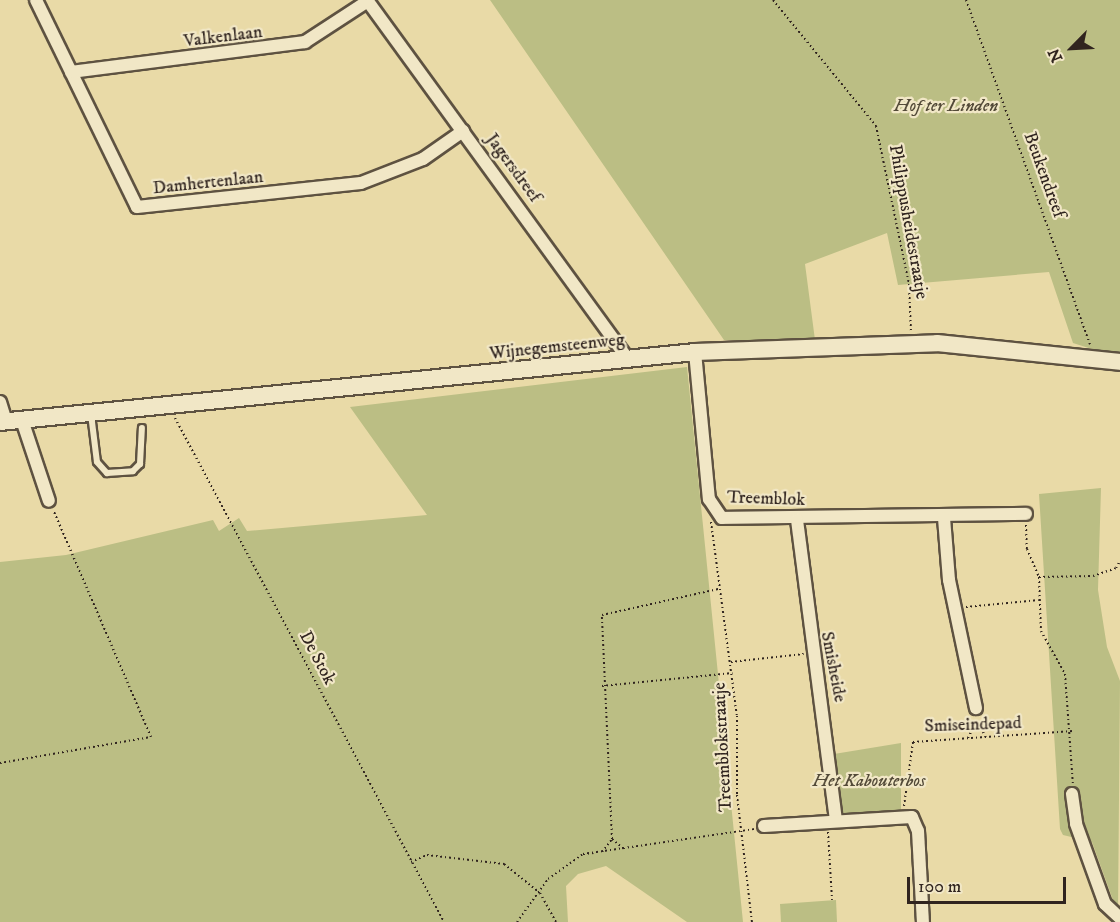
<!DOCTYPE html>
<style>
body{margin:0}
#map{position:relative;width:1120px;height:922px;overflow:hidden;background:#e9daa7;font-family:"IM FELL DW Pica",serif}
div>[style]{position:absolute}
.green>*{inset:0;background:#bbbe84}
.path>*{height:2px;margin-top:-1px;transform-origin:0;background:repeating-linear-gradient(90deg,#30241f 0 1.5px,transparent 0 4.5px)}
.roads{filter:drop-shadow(2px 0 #5e5241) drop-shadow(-2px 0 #5e5241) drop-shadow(0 2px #5e5241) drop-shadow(0 -2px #5e5241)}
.lane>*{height:6px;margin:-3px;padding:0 3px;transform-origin:3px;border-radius:3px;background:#f1e7c6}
.street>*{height:12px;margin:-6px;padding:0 6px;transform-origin:6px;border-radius:6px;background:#f1e7c6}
.secondary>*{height:16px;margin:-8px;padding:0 8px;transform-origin:8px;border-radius:8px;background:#f1e7c6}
span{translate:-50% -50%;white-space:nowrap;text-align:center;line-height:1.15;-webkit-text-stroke:4.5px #f1e7c6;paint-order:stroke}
.street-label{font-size:18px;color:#30241f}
.park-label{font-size:18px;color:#534a38;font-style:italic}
.north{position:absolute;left:1042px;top:18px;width:60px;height:60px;-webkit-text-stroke:4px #f1e7c6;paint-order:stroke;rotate:246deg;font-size:16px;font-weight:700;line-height:24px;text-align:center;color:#30241f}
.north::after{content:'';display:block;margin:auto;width:21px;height:27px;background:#30241f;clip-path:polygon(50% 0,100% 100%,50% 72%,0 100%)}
.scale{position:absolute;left:907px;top:877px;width:159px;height:27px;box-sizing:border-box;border:3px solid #30241f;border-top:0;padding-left:8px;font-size:18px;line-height:21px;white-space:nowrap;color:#30241f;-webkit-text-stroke:4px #f1e7c6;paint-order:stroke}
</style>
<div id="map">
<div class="green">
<div style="clip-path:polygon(490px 0,1120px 0,1120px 358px,1073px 343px,1049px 272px,898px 285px,887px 233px,805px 264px,815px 340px,724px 340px)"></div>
<div style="clip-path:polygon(687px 367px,743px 922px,687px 922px,606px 866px,578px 874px,566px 886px,568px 922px,0 922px,0 562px,66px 555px,213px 520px,219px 531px,239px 518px,247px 531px,427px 515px,350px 407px)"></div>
<div style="clip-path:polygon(1101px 488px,1098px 590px,1107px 647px,1120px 681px,1118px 914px,1092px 842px,1063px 835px,1060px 829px,1039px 494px)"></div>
<div style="clip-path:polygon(901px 743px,901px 810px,845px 816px,839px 809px,834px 754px)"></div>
<div style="clip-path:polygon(836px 900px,837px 922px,781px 922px,780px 904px)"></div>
</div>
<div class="path">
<div style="left:773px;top:0;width:163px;rotate:50.7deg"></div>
<div style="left:876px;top:126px;width:161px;rotate:78.2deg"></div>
<div style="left:909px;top:284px;width:47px;rotate:87.6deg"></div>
<div style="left:966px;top:0;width:366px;rotate:70.2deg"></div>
<div style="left:175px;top:418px;width:571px;rotate:61.91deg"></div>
<div style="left:711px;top:522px;width:196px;rotate:82.4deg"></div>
<div style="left:737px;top:716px;width:79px;rotate:90deg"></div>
<div style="left:737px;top:795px;width:128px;rotate:83.3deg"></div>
<div style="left:1026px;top:525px;width:24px;rotate:88deg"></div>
<div style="left:1027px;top:549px;width:30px;rotate:67deg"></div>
<div style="left:1039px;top:577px;width:54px;rotate:87.9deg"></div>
<div style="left:1041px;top:631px;width:49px;rotate:60.8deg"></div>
<div style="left:1065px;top:674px;width:111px;rotate:85.9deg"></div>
<div style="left:1039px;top:577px;width:54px;rotate:-1.1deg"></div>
<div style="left:1093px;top:576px;width:24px;rotate:-19deg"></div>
<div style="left:1116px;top:568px;width:8px;rotate:-60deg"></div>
<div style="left:966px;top:607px;width:73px;rotate:-5.5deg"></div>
<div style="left:731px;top:662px;width:73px;rotate:-6.3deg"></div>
<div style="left:602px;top:686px;width:131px;rotate:-5.7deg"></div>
<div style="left:979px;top:724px;width:16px;rotate:63deg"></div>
<div style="left:968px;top:738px;width:22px;rotate:-63deg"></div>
<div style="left:0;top:763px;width:153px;rotate:-9.8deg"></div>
<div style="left:151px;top:737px;width:245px;rotate:-113.3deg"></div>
<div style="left:904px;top:806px;width:65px;rotate:-82deg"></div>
<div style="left:913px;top:742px;width:160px;rotate:-3.9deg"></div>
<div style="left:828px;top:832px;width:68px;rotate:86.6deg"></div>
<div style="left:612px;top:839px;width:16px;rotate:40deg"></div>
<div style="left:602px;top:852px;width:16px;rotate:-52deg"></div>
<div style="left:612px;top:839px;width:224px;rotate:-92.6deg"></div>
<div style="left:602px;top:615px;width:119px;rotate:-12.6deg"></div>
<div style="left:583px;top:854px;width:11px;rotate:-5deg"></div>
<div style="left:411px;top:862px;width:17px;rotate:-24deg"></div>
<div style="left:427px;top:855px;width:78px;rotate:6.7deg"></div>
<div style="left:504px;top:864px;width:46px;rotate:38.9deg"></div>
<div style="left:540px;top:893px;width:33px;rotate:61deg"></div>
<div style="left:517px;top:922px;width:53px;rotate:-54.2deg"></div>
<div style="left:548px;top:879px;width:43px;rotate:-35.5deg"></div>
<div style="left:583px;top:854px;width:174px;rotate:-8.3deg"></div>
</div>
<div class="roads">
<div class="lane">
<div style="left:91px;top:414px;width:48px;rotate:82.9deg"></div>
<div style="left:97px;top:462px;width:15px;rotate:48deg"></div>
<div style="left:107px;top:473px;width:26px;rotate:-4deg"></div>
<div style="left:133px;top:471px;width:10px;rotate:-45deg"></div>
<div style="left:140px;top:464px;width:36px;rotate:-87deg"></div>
</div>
<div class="street">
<div style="left:36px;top:0;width:230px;rotate:64deg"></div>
<div style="left:137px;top:207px;width:225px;rotate:-6.1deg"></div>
<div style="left:361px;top:183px;width:66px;rotate:-21.2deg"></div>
<div style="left:423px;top:159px;width:49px;rotate:-35deg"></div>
<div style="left:367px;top:0;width:444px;rotate:54deg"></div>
<div style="left:71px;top:72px;width:236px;rotate:-7.3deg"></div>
<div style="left:305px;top:42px;width:75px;rotate:-33.1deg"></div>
<div style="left:695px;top:352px;width:148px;rotate:84.6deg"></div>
<div style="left:709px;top:499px;width:23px;rotate:56deg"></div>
<div style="left:722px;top:518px;width:304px;rotate:-0.8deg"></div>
<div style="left:0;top:402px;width:21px;rotate:73deg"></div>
<div style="left:22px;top:420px;width:85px;rotate:71.6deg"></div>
<div style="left:944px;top:518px;width:62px;rotate:85.4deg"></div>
<div style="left:949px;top:580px;width:131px;rotate:78.1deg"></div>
<div style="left:797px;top:520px;width:303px;rotate:82.6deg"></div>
<div style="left:1072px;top:794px;width:30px;rotate:82deg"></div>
<div style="left:1076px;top:824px;width:85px;rotate:70.1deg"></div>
<div style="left:1105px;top:904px;width:21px;rotate:43deg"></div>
<div style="left:764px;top:826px;width:148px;rotate:-3.5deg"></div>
<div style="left:912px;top:817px;width:15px;rotate:67deg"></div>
<div style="left:918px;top:831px;width:91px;rotate:86.9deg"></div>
</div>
<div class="secondary">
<div style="left:0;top:422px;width:699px;rotate:-5.75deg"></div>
<div style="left:695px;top:352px;width:242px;rotate:-2.1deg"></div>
<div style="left:937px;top:343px;width:184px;rotate:5.9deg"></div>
</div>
</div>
<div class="street-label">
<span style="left:223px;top:37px;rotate:-7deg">Valkenlaan</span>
<span style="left:513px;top:168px;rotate:54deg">Jagersdreef</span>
<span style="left:1044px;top:175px;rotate:70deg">Beukendreef</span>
<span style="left:208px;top:183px;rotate:-6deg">Damhertenlaan</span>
<span style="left:908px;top:222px;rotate:80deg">Philippusheidestraatje</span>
<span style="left:557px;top:347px;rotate:-6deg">Wijnegemsteenweg</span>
<span style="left:766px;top:499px;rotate:2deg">Treemblok</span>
<span style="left:317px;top:658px;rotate:62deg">De Stok</span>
<span style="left:833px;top:667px;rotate:79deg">Smisheide</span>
<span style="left:973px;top:725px;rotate:-2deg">Smiseindepad</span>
<span style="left:723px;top:747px;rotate:-93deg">Treemblokstraatje</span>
</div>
<div class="park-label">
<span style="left:946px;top:106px">Hof ter Linden</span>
<span style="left:869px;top:781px">Het Kabouterbos</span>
</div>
<div class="north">N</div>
<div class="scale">100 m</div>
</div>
